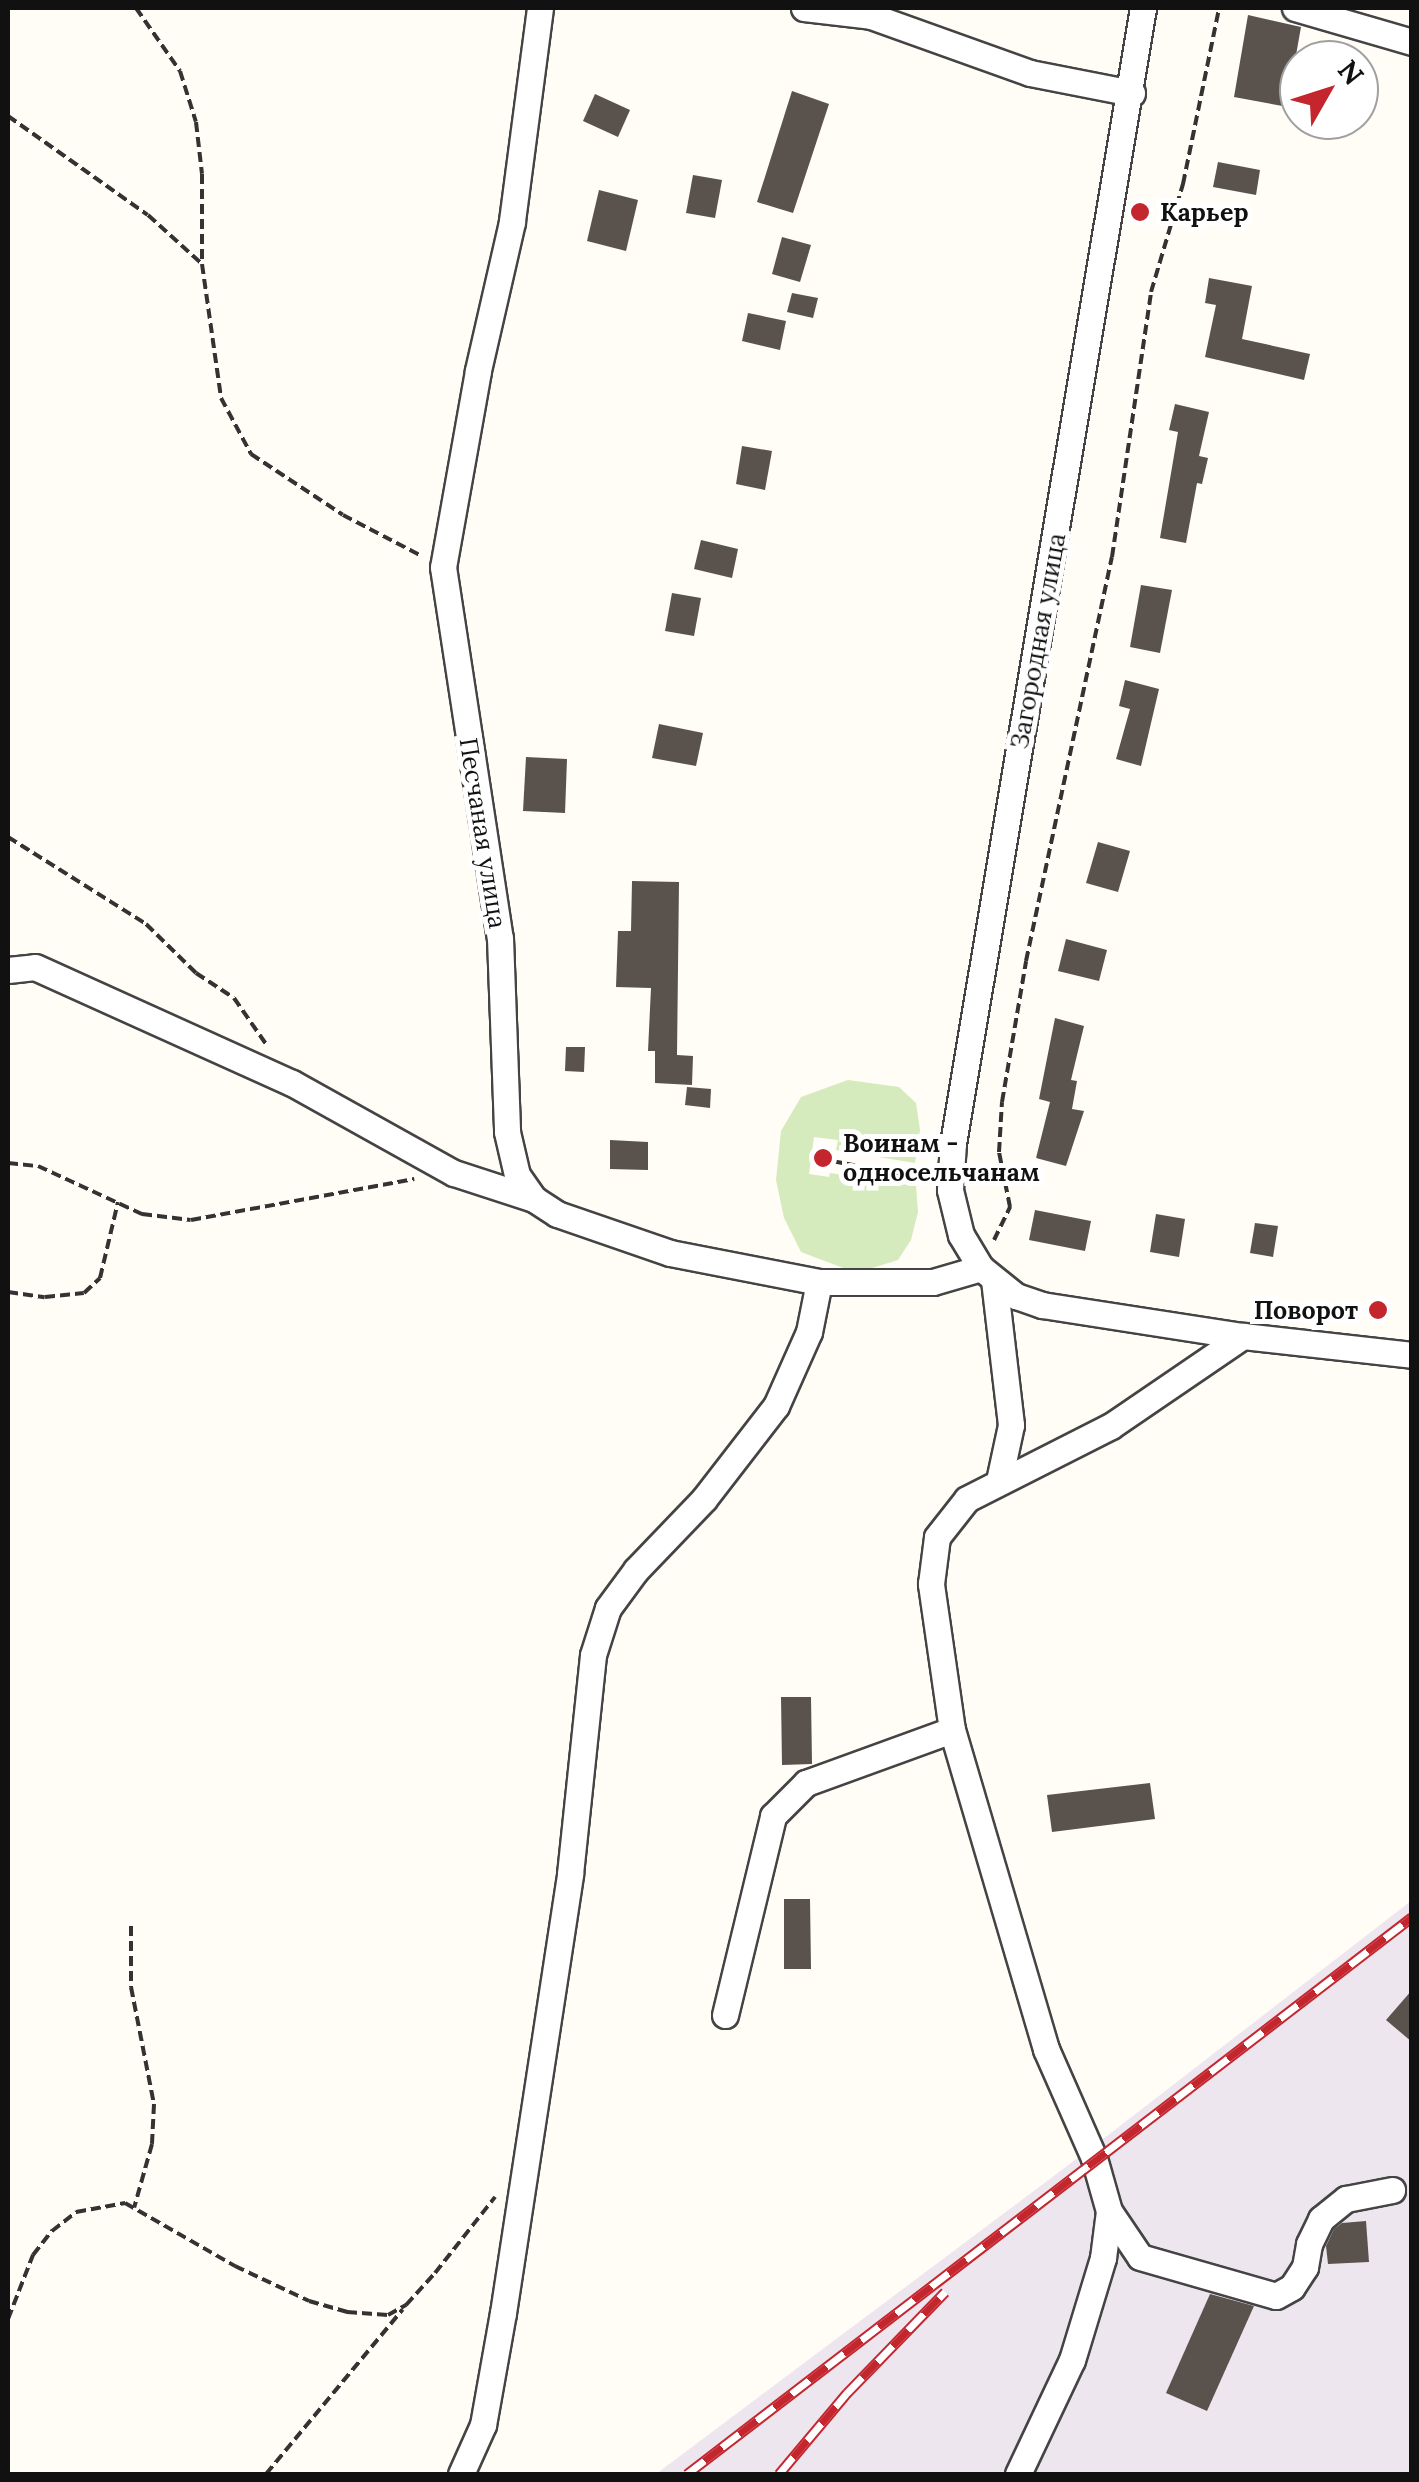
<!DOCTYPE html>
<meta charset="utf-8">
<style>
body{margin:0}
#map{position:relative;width:1419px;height:2482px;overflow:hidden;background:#fffdf5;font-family:Lora,serif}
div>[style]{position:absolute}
.industrial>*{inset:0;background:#eee6ef}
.green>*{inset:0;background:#d5ebbd}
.building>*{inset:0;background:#5a524d}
.path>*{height:4px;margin-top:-2px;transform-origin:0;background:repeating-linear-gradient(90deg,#333 0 10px,transparent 0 15px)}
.roads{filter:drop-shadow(2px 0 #444) drop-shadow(-2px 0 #444) drop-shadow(0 2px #444) drop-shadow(0 -2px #444)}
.minor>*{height:25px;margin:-12.5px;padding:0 12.5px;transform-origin:12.5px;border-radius:12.5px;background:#fff}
.rail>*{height:11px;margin-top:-5.5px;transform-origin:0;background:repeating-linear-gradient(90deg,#fff 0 22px,#c4262e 0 44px);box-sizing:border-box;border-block:2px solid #c4262e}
.dots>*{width:28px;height:28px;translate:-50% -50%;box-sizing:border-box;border:5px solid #fff;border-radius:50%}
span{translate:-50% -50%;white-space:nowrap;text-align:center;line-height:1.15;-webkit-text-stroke:10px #fff;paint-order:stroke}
.poi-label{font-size:25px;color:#111;font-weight:700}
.left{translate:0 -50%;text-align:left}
.right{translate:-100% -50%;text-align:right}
.street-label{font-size:25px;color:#111}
.frame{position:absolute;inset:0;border:10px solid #111;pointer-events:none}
.north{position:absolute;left:1279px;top:40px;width:100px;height:100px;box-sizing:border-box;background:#fff;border:2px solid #a0a0a0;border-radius:50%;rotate:51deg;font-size:28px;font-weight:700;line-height:40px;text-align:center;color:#111}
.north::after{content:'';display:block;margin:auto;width:35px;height:45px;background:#c4262e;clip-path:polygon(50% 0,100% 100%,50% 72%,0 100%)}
</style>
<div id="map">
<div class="industrial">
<div style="clip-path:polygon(1411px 1901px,1411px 2474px,656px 2474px,1107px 2136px)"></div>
</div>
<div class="green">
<div style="clip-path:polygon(848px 1080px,899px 1087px,916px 1103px,920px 1130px,915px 1163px,836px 1150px,838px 1140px,814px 1137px,809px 1174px,829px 1177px,830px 1173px,916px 1186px,918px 1212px,911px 1240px,898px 1260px,872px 1268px,846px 1269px,801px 1252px,784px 1218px,776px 1180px,781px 1131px,801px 1097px)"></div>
</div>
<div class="building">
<div style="clip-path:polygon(1248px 15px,1301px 27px,1293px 72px,1299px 73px,1299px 99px,1289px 97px,1288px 107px,1234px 97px)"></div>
<div style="clip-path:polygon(792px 91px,829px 104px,793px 213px,757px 202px)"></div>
<div style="clip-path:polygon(595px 94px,630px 110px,618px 137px,583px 121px)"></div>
<div style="clip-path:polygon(1218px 162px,1260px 170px,1256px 195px,1213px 187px)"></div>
<div style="clip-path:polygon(693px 175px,722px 180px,715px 218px,686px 213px)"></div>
<div style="clip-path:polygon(599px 190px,638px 200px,626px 251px,587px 241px)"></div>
<div style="clip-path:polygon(782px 237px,811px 245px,800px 282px,772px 274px)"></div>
<div style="clip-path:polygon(1209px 278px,1252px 286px,1242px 339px,1310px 354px,1304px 380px,1205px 357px,1216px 305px,1205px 303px)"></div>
<div style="clip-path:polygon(792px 293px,818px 298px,813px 318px,787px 312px)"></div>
<div style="clip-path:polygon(748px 313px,786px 321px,780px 350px,742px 341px)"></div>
<div style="clip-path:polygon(1175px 404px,1209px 412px,1199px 456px,1208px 458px,1202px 484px,1197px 483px,1186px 543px,1160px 538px,1178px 432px,1169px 430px)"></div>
<div style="clip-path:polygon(742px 446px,772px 451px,765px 490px,736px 484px)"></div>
<div style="clip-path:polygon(701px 540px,738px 549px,732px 578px,694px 569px)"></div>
<div style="clip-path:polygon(1141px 585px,1172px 590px,1160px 653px,1130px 647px)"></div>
<div style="clip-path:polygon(672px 593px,701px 598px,694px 636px,665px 631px)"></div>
<div style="clip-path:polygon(1125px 680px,1159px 689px,1141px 766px,1116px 759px,1130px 709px,1119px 706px)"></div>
<div style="clip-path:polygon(659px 724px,703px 733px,696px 766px,652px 758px)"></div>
<div style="clip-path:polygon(526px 757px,567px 759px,565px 813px,523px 811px)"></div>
<div style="clip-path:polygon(1098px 842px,1130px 851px,1118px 892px,1086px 883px)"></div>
<div style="clip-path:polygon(632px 881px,679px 882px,677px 1055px,693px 1056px,692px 1085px,655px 1083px,655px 1051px,648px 1051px,651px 988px,616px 987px,618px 931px,631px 931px)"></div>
<div style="clip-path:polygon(1066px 939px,1107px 950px,1099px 981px,1058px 971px)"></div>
<div style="clip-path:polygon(1055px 1018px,1084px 1026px,1071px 1080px,1077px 1081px,1072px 1109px,1084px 1111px,1066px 1166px,1036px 1158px,1050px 1102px,1039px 1099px)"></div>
<div style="clip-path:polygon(566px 1047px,585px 1047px,584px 1072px,565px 1071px)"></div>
<div style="clip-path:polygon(687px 1087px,711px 1089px,710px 1108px,685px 1105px)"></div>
<div style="clip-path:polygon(610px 1140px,648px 1142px,648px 1170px,610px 1169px)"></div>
<div style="clip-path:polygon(1035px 1210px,1091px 1221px,1085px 1251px,1029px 1240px)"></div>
<div style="clip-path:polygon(1156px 1214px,1185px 1219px,1179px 1257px,1150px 1252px)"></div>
<div style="clip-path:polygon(1255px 1223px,1278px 1226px,1273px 1257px,1250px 1253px)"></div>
<div style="clip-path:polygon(781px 1697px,811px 1697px,812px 1764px,782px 1765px)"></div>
<div style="clip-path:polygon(1150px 1783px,1155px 1819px,1052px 1832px,1047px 1795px)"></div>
<div style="clip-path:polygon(784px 1899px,810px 1899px,811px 1969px,784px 1969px)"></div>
<div style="clip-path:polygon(1412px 1990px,1412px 2042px,1386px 2020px)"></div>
<div style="clip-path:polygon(1366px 2221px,1369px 2262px,1328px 2264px,1326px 2246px,1334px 2229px,1342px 2223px)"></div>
<div style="clip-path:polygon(1210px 2294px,1254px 2306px,1207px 2411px,1166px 2393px)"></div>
</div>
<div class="path">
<div style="left:136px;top:8px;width:77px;rotate:55.1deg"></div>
<div style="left:180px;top:71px;width:53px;rotate:72.6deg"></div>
<div style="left:196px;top:122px;width:52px;rotate:83.4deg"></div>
<div style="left:202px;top:174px;width:90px;rotate:90deg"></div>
<div style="left:8px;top:116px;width:171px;rotate:35.3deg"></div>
<div style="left:148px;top:215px;width:73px;rotate:42.2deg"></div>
<div style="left:202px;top:264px;width:135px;rotate:81.9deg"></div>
<div style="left:221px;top:398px;width:64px;rotate:61.8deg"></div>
<div style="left:251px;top:454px;width:110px;rotate:33.5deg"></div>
<div style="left:343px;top:515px;width:87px;rotate:27.5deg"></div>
<div style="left:8px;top:837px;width:163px;rotate:32.2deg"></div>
<div style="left:146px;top:924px;width:70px;rotate:44.4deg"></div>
<div style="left:196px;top:973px;width:45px;rotate:33.3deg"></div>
<div style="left:234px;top:998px;width:56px;rotate:55.2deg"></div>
<div style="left:832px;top:1161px;width:96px;rotate:10.8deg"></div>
<div style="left:8px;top:1163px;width:30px;rotate:6deg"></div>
<div style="left:38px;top:1166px;width:115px;rotate:24.8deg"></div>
<div style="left:142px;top:1214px;width:49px;rotate:7deg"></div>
<div style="left:191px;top:1220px;width:227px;rotate:-10.4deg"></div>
<div style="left:994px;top:1240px;width:37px;rotate:-64deg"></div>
<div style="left:1010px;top:1207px;width:56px;rotate:-101.3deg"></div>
<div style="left:999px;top:1152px;width:50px;rotate:-86.6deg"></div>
<div style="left:1002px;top:1102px;width:143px;rotate:-80.3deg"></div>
<div style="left:1026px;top:961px;width:413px;rotate:-78deg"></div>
<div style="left:1112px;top:557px;width:268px;rotate:-81.6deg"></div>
<div style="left:1151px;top:292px;width:113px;rotate:-73.5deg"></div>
<div style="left:1183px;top:184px;width:180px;rotate:-78.4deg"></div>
<div style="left:8px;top:1292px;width:37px;rotate:8deg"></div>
<div style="left:45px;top:1297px;width:39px;rotate:-6deg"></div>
<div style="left:84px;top:1293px;width:22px;rotate:-43deg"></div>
<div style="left:100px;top:1278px;width:78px;rotate:-76.7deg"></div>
<div style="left:131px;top:1926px;width:61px;rotate:90deg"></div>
<div style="left:131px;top:1987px;width:119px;rotate:78.9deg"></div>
<div style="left:154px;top:2104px;width:40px;rotate:92.9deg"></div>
<div style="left:152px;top:2144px;width:66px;rotate:105.7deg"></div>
<div style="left:8px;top:2319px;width:69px;rotate:-68.7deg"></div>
<div style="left:33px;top:2255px;width:31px;rotate:-52deg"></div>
<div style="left:52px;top:2231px;width:31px;rotate:-38deg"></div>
<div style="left:76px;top:2212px;width:50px;rotate:-10.4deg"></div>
<div style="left:125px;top:2203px;width:127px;rotate:29.8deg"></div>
<div style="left:235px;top:2266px;width:82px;rotate:25.3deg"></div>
<div style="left:309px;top:2301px;width:40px;rotate:16deg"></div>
<div style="left:347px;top:2312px;width:41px;rotate:4.2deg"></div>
<div style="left:388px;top:2315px;width:21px;rotate:-29deg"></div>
<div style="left:406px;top:2305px;width:43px;rotate:-47.8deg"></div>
<div style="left:435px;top:2273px;width:97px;rotate:-51.7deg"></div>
<div style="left:266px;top:2474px;width:214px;rotate:-50.3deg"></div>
</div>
<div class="roads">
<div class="minor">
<div style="left:540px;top:8px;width:216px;rotate:97.5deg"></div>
<div style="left:512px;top:222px;width:153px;rotate:102.9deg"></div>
<div style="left:478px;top:371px;width:199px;rotate:100.1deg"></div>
<div style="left:443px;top:567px;width:375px;rotate:81.3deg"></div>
<div style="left:500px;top:938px;width:194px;rotate:87.9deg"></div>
<div style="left:507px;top:1132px;width:44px;rotate:76.9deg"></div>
<div style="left:517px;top:1175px;width:29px;rotate:55deg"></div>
<div style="left:534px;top:1199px;width:27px;rotate:33deg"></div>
<div style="left:557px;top:1214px;width:120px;rotate:19deg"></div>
<div style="left:670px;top:1253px;width:152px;rotate:11deg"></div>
<div style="left:819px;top:1282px;width:114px"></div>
<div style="left:933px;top:1282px;width:50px;rotate:-16.3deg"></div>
<div style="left:804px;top:8px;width:67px;rotate:6.8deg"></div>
<div style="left:871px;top:16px;width:169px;rotate:19.7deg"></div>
<div style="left:1030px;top:73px;width:104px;rotate:11.1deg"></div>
<div style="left:1143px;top:8px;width:1151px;rotate:99.5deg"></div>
<div style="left:953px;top:1143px;width:47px;rotate:93.7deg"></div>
<div style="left:950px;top:1190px;width:46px;rotate:76.3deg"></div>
<div style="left:961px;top:1235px;width:39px;rotate:59deg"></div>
<div style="left:981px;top:1268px;width:45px;rotate:38.7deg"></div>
<div style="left:1016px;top:1296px;width:28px;rotate:19deg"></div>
<div style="left:1042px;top:1305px;width:203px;rotate:8.8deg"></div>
<div style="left:1243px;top:1336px;width:170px;rotate:6.4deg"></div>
<div style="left:1295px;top:8px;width:122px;rotate:16.2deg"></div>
<div style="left:8px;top:970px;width:27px;rotate:-6deg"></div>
<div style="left:35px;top:967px;width:282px;rotate:24.3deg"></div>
<div style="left:292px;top:1083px;width:185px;rotate:29.1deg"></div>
<div style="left:454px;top:1173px;width:84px;rotate:18deg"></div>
<div style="left:994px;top:1280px;width:146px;rotate:83.3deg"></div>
<div style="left:1011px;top:1425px;width:57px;rotate:102.1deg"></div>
<div style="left:725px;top:2015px;width:205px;rotate:-76.4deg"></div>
<div style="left:773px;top:1816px;width:47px;rotate:-45deg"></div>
<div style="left:806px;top:1783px;width:155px;rotate:-20deg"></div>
<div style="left:1109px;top:2211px;width:55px;rotate:56deg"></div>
<div style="left:1140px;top:2257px;width:141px;rotate:16deg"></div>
<div style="left:1276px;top:2296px;width:18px;rotate:-29deg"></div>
<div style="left:1292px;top:2287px;width:24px;rotate:-57deg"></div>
<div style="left:1305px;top:2267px;width:23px;rotate:-80deg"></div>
<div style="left:1309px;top:2244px;width:28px;rotate:-64deg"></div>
<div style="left:1321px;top:2219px;width:32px;rotate:-39deg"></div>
<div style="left:1346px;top:2199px;width:47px;rotate:-11.1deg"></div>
<div style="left:461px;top:2474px;width:54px;rotate:-65.8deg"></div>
<div style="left:483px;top:2425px;width:114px;rotate:-79.9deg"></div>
<div style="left:503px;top:2313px;width:444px;rotate:-81.3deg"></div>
<div style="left:570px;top:1874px;width:220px;rotate:-84deg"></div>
<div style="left:593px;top:1655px;width:49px;rotate:-72.3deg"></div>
<div style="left:608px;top:1608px;width:47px;rotate:-53.6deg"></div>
<div style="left:636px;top:1570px;width:98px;rotate:-46.2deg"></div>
<div style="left:704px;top:1499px;width:118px;rotate:-52.3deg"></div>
<div style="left:776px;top:1406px;width:81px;rotate:-66deg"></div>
<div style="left:809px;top:1332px;width:51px;rotate:-78.7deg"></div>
<div style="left:1018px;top:2474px;width:126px;rotate:-64.7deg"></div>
<div style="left:1072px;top:2360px;width:107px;rotate:-73.1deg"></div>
<div style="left:1103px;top:2258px;width:47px;rotate:-82.7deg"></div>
<div style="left:1109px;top:2211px;width:55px;rotate:-105.8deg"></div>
<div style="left:1094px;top:2158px;width:119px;rotate:-113.8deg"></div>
<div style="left:1046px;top:2049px;width:333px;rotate:-106.4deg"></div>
<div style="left:952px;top:1730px;width:148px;rotate:-98.2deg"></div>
<div style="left:931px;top:1584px;width:47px;rotate:-82.7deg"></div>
<div style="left:937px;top:1537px;width:48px;rotate:-51.7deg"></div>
<div style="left:967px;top:1499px;width:161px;rotate:-26.9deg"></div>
<div style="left:1111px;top:1426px;width:160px;rotate:-34.3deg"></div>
</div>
</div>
<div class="rail">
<div style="left:687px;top:2474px;width:914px;rotate:-37.53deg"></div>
<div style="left:779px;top:2474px;width:106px;rotate:-50deg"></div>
<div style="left:847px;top:2393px;width:141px;rotate:-45.9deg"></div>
</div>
<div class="dots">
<div style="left:1140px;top:212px;background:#c4262e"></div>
<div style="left:823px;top:1158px;background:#c4262e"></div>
<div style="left:1378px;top:1310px;background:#c4262e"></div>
</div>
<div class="poi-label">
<span class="left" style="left:1160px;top:212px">Карьер</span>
<span class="left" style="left:843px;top:1158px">Воинам -<br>односельчанам</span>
<span class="right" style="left:1358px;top:1310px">Поворот</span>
</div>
<div class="street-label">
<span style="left:1038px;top:641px;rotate:-80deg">Загородная улица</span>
<span style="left:483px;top:833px;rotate:81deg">Песчаная улица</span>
</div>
<div class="frame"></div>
<div class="north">N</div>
</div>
